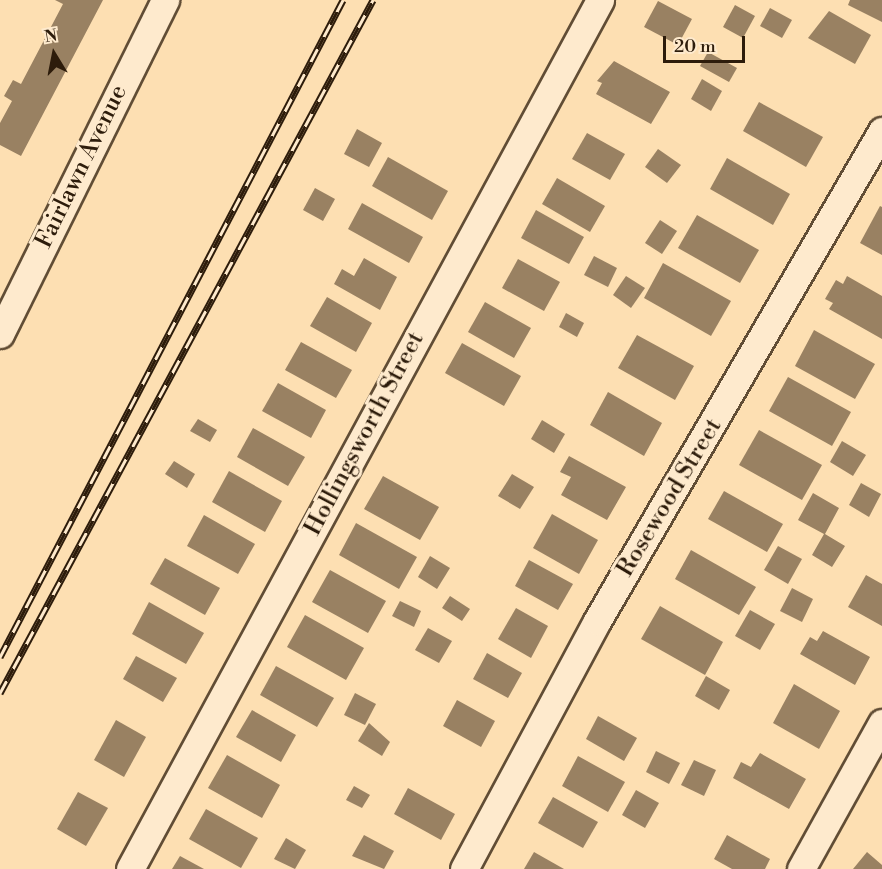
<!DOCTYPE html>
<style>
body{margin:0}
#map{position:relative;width:882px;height:869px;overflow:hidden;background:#fddfb2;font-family:"Libre Bodoni",serif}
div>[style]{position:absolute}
.building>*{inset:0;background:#998162}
.roads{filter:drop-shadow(2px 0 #614d35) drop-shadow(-2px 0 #614d35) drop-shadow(0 2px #614d35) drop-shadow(0 -2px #614d35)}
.minor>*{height:27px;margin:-13.5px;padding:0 13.5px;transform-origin:13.5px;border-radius:13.5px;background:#feeacd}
.rail>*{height:7px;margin-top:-3.5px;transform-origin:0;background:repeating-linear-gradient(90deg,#feeacd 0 14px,#2d1c0b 0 28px);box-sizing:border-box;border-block:2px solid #2d1c0b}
span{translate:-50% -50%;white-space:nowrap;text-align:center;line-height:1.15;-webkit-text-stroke:6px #feeacd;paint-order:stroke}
.street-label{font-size:24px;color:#2d1c0b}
.north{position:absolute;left:24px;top:24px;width:60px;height:60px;-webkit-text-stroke:4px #feeacd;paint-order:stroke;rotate:350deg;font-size:16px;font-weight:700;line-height:24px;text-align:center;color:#2d1c0b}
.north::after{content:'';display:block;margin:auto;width:21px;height:27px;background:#2d1c0b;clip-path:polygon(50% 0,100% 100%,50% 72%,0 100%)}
.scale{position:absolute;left:663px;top:36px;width:82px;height:27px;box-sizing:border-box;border:3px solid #2d1c0b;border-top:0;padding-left:8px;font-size:18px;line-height:21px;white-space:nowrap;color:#2d1c0b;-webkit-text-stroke:4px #feeacd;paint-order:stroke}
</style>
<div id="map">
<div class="building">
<div style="clip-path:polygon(55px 0,103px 0,21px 156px,0 145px,0 123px,12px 101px,4px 96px,13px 80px,21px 84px,63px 4px)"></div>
<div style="clip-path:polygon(850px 0,882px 0,882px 22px,848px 5px)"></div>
<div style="clip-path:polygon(658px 1px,692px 19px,678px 45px,644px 27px)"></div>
<div style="clip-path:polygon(735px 5px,755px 16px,743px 38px,723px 27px)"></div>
<div style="clip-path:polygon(770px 8px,792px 20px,782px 38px,760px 26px)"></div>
<div style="clip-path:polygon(829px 11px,871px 35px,855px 64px,808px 38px)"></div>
<div style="clip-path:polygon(708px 52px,737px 68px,729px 82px,700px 66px)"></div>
<div style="clip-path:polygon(614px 61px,670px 92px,651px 124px,596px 94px,602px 83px,597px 81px)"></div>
<div style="clip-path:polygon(702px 79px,722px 91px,711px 111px,691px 99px)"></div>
<div style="clip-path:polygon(759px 102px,823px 137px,806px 167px,743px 131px)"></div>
<div style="clip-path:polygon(357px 129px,382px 143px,369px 167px,344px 154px)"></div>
<div style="clip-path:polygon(587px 133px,625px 154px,610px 180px,572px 159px)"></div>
<div style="clip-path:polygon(658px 149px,681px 165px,667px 183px,645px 167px)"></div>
<div style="clip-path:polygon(388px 157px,448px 191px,432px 220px,372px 186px)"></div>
<div style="clip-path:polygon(727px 158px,790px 194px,773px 225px,710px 189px)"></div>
<div style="clip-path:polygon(557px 178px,605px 206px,590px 232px,542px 204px)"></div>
<div style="clip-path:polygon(315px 188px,335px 199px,323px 221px,303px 210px)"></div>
<div style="clip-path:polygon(362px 203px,423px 237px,409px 263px,348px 229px)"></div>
<div style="clip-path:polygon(880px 206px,882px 207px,882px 255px,860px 243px)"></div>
<div style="clip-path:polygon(536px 210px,584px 237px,569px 264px,521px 238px)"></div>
<div style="clip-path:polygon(697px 215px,759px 250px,740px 283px,678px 248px)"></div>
<div style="clip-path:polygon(660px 220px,677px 231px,662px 254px,645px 243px)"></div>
<div style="clip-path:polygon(594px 256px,617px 268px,608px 287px,584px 275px)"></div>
<div style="clip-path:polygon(364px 258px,397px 277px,380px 310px,334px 284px,342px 269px,354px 276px)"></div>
<div style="clip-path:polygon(518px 259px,560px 282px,544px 311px,502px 288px)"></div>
<div style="clip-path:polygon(663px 263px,731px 301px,711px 336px,644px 298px)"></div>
<div style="clip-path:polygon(626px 276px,645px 288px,631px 308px,613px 295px)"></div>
<div style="clip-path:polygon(847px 276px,882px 296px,882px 339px,829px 309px,833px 303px,825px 299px,836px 280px,843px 284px)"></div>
<div style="clip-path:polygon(327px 297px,372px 323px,356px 352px,310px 326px)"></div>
<div style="clip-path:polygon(485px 302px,531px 328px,514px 358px,468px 332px)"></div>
<div style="clip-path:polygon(566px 313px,584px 323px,577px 337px,559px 327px)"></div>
<div style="clip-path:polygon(814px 330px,875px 364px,855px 399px,795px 366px)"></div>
<div style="clip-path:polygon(637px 335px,694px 366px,675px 400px,618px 368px)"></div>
<div style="clip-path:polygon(301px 342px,352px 370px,336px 398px,285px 370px)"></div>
<div style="clip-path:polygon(462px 343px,521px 376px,504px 406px,445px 373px)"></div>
<div style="clip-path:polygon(788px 377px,851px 412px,832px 446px,769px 411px)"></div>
<div style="clip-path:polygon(278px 383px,326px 410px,311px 438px,262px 411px)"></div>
<div style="clip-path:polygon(608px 392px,662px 423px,644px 456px,590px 425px)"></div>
<div style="clip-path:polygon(198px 419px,217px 430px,210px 442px,190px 431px)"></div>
<div style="clip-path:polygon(542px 420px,565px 434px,554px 453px,531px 439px)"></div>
<div style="clip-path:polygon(253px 428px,305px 457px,288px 486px,237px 457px)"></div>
<div style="clip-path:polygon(759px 430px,822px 465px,802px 500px,739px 465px)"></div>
<div style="clip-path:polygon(842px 441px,866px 455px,853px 476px,830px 462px)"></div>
<div style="clip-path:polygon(569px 456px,626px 487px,607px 520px,561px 495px,571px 477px,560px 472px)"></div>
<div style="clip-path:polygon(174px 461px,195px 474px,187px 488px,165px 474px)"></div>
<div style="clip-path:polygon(229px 471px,282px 501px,265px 532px,212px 502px)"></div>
<div style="clip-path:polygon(512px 474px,534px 487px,520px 509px,498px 496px)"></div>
<div style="clip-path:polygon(383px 476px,439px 507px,420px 540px,364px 509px)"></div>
<div style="clip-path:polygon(861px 483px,881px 494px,869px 517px,849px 505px)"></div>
<div style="clip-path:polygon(724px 491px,783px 524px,767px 552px,708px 519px)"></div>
<div style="clip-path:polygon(813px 493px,839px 508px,825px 534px,845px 546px,832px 567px,812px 555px,824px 534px,798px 520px)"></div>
<div style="clip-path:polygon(552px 514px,598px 540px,579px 574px,533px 548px)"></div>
<div style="clip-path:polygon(204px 515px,255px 544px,238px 574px,187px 546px)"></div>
<div style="clip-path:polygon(356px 523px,417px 557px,399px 589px,339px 555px)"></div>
<div style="clip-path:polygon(778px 546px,802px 559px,788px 584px,764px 570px)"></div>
<div style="clip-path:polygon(691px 550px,756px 587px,739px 615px,675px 579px)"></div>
<div style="clip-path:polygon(430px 556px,450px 568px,437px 589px,418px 577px)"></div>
<div style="clip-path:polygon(165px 558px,220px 588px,205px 615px,150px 584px)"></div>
<div style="clip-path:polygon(529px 560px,573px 584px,558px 610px,515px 586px)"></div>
<div style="clip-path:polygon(330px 570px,386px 601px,368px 633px,312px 602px)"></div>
<div style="clip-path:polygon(866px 575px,882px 584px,882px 626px,848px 607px)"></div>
<div style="clip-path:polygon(792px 588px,813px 599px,802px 622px,780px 611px)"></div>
<div style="clip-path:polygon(450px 596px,470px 609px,462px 621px,442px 608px)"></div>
<div style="clip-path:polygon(400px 601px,421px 611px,414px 627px,392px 616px)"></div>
<div style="clip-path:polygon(149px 602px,204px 633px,186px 664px,132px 634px)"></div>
<div style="clip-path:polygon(660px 606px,723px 642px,705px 675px,641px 639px)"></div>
<div style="clip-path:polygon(516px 608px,548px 626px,531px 658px,498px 639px)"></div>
<div style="clip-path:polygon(750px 610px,775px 624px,760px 650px,735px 636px)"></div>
<div style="clip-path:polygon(305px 615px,364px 648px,346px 680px,287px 647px)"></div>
<div style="clip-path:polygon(428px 628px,452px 641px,439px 663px,415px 650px)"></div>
<div style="clip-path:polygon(823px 631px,870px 657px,855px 685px,800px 654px,810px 637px,817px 641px)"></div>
<div style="clip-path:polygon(487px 653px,522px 673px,508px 698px,473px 679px)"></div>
<div style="clip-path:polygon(136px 656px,177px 678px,163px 702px,123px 679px)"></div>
<div style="clip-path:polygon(276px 666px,334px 698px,317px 727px,260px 695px)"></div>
<div style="clip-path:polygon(706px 676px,730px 690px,719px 710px,695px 696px)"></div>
<div style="clip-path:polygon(794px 684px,840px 711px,819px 749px,773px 723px)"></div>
<div style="clip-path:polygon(355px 693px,376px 704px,365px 725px,344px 715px)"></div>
<div style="clip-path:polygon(457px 700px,495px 721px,481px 747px,443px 726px)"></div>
<div style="clip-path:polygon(252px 710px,296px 735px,281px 762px,236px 737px)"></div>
<div style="clip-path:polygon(598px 716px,637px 738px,624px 761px,586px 739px)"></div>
<div style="clip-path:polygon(116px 720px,146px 737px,124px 777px,94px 760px)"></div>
<div style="clip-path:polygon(369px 723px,390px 742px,382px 756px,358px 741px)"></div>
<div style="clip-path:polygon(656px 751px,680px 763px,669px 784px,646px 772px)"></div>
<div style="clip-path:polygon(760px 753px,806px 779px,789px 809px,733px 778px,741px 762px,751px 767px)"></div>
<div style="clip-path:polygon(227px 755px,280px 785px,262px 818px,208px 788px)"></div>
<div style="clip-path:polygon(578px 756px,625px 782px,608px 812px,562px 786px)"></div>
<div style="clip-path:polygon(694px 760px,716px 770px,704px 796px,681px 785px)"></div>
<div style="clip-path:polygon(354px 786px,370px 795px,362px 808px,346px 800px)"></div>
<div style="clip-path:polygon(408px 788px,455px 814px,441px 840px,394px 814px)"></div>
<div style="clip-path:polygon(636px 790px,659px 803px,645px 828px,622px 815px)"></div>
<div style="clip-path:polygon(78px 792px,108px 808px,86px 846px,57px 829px)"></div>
<div style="clip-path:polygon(553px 797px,598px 822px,583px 848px,538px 823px)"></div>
<div style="clip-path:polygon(206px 809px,258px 838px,241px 868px,189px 839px)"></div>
<div style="clip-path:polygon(364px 835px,394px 851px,384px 869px,352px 856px)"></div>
<div style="clip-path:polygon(727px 835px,770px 859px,765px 869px,732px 869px,714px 859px)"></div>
<div style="clip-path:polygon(286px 838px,306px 850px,295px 869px,274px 859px)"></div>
<div style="clip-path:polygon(534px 852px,564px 869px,524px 869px)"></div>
<div style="clip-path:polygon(867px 852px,882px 865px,882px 869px,853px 869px)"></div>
<div style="clip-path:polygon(180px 856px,204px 869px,172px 869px)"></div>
</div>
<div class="roads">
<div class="minor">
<div style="left:0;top:334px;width:373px;rotate:-63.7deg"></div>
<div style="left:130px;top:869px;width:988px;rotate:-61.59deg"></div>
<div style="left:464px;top:869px;width:281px;rotate:-61.8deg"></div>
<div style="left:597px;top:621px;width:567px;rotate:-59.82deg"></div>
<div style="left:801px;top:869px;width:167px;rotate:-61deg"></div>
</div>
</div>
<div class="rail">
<div style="left:0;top:657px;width:741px;rotate:-62.43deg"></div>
<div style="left:0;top:693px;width:787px;rotate:-61.71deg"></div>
</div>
<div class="street-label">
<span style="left:82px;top:167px;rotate:-64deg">Fairlawn Avenue</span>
<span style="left:365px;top:434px;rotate:-62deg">Hollingsworth Street</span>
<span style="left:670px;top:498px;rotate:-59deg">Rosewood Street</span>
</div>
<div class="north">N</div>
<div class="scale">20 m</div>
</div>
